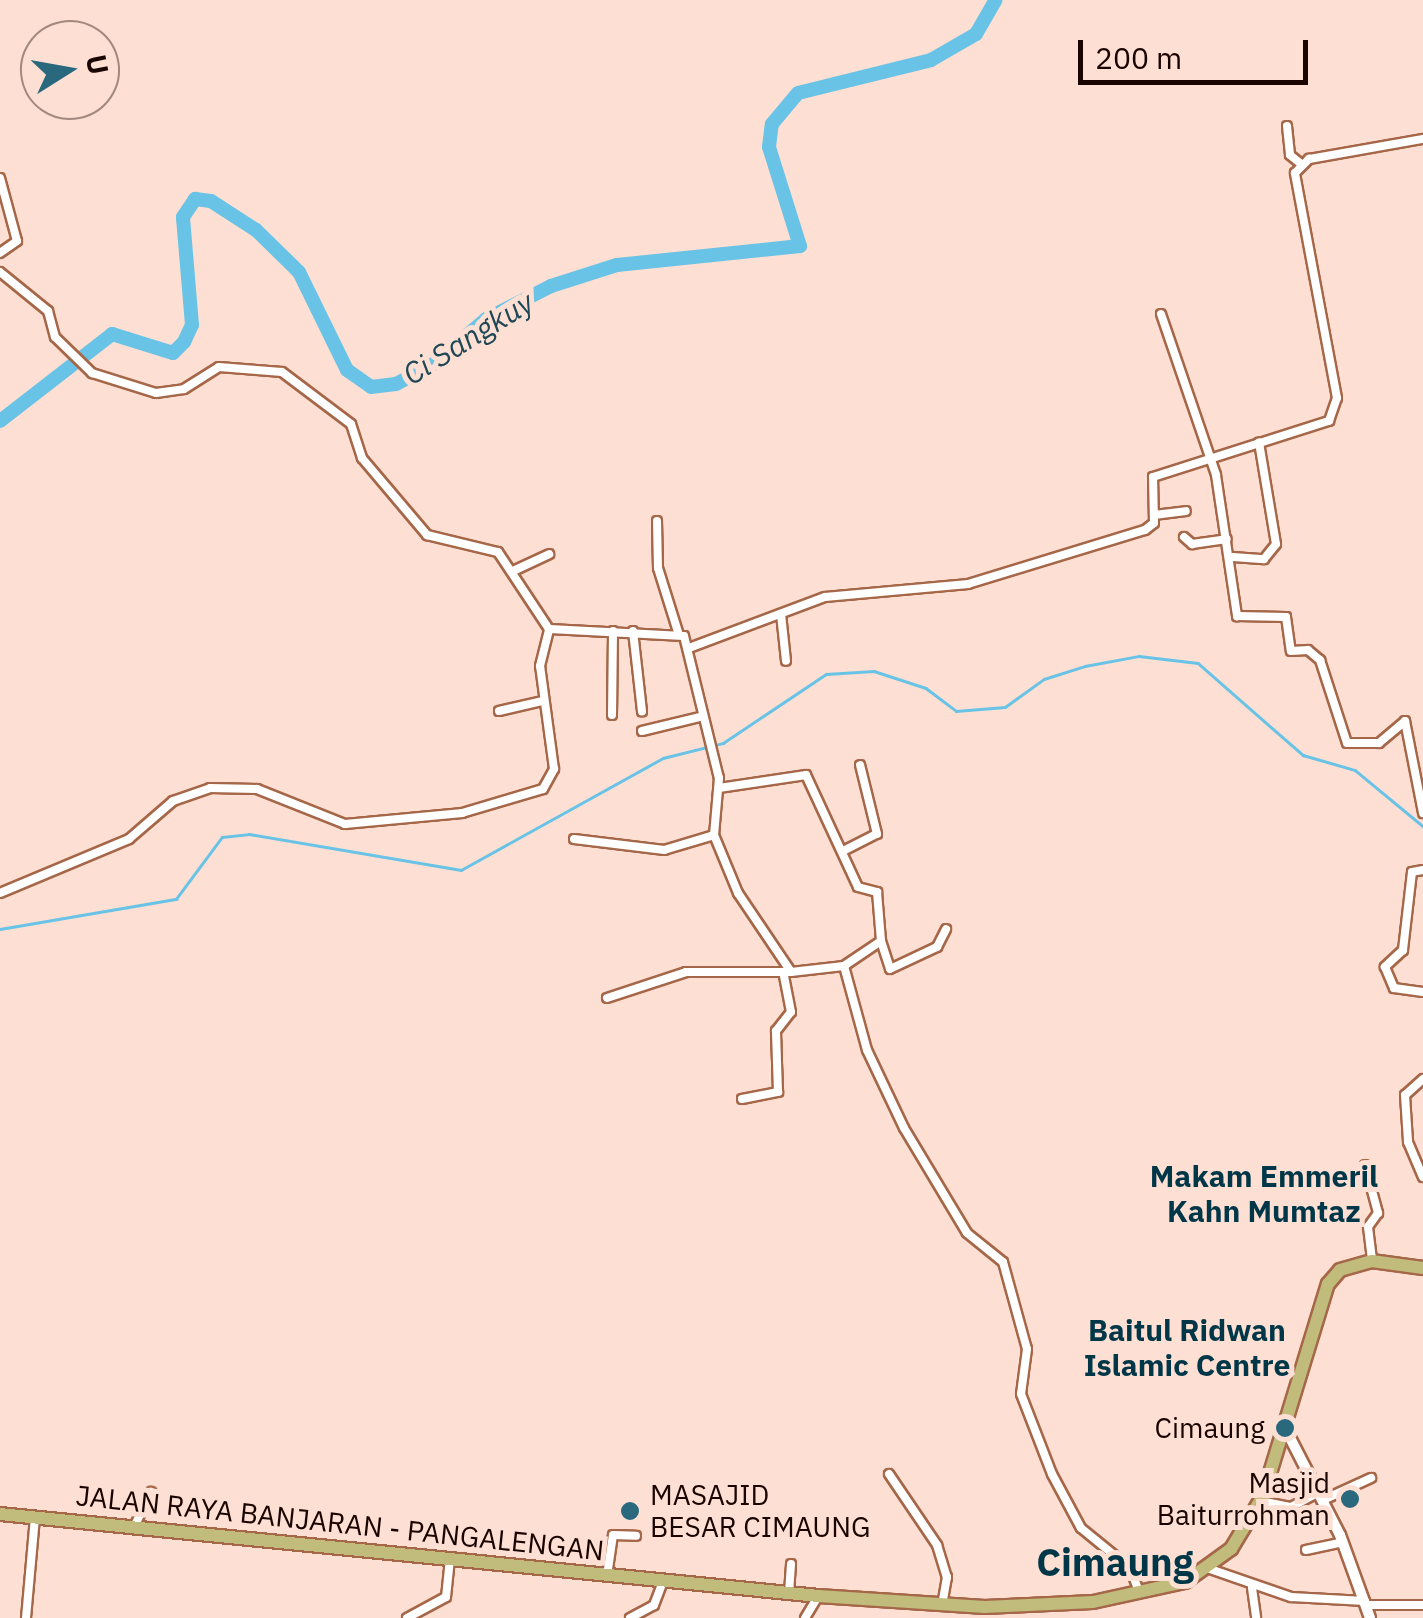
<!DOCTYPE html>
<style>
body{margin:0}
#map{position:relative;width:1423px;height:1618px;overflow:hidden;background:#fde0d3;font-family:"IBM Plex Sans",sans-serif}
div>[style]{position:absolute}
.stream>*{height:2.5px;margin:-1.25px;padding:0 1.25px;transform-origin:1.25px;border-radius:1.25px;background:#69c3e6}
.river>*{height:14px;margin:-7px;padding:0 7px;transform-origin:7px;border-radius:7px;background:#69c3e6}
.roads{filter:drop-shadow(2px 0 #a66749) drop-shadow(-2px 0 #a66749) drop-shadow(0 2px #a66749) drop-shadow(0 -2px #a66749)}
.minor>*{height:8px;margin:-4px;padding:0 4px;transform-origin:4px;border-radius:4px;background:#fff}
.tertiary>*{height:10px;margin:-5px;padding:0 5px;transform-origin:5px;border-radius:5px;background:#fff}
.primary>*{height:12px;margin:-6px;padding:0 6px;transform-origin:6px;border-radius:6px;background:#c1bc7c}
.dots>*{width:28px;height:28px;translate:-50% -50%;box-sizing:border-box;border:5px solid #fde0d3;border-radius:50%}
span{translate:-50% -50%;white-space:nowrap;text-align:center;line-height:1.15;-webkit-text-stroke:10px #fde0d3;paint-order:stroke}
.poi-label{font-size:28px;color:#1a0400}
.right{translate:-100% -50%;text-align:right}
.left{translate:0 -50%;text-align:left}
.street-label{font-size:28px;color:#1a0400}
.water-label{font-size:30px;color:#1f4756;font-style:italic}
.neighbourhood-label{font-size:30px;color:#003748;font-weight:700}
.district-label{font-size:38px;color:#003748;font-weight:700}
.north{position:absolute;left:20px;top:20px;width:100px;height:100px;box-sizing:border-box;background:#fde0d3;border:2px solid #a2887f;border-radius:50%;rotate:79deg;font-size:28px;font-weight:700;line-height:40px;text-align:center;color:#1a0400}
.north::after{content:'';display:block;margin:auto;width:35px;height:45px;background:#2a687e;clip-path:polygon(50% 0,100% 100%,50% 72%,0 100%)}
.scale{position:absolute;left:1078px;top:40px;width:230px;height:45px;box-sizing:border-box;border:5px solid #1a0400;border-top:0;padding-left:12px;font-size:30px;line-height:35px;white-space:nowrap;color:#1a0400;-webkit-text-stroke:8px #fde0d3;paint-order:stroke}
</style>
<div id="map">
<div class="stream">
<div style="left:0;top:929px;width:179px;rotate:-9.7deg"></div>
<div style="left:176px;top:899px;width:77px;rotate:-53.4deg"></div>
<div style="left:222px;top:837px;width:27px;rotate:-6deg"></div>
<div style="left:249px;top:834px;width:215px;rotate:9.6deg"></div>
<div style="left:461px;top:870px;width:231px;rotate:-29deg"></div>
<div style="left:663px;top:758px;width:62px;rotate:-14deg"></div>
<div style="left:723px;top:743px;width:124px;rotate:-33.8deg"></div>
<div style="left:826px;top:674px;width:48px;rotate:-3.6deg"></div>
<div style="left:874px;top:671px;width:55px;rotate:18.1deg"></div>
<div style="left:926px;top:688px;width:38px;rotate:37deg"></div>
<div style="left:956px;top:711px;width:49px;rotate:-4.7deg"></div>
<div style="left:1005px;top:707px;width:48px;rotate:-35.7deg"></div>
<div style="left:1044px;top:679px;width:43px;rotate:-17.6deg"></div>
<div style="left:1085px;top:666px;width:55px;rotate:-10.5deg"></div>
<div style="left:1139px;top:656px;width:59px;rotate:6.8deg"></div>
<div style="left:1198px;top:663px;width:140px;rotate:41.2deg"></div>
<div style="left:1303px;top:755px;width:54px;rotate:16.1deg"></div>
<div style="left:1355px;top:770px;width:88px;rotate:39.5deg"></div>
</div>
<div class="river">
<div style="left:0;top:421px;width:142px;rotate:-37.8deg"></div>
<div style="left:112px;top:334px;width:64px;rotate:17.3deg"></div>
<div style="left:173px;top:353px;width:16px;rotate:-45deg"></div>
<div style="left:184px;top:342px;width:19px;rotate:-65deg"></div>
<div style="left:192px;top:325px;width:108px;rotate:-94.8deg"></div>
<div style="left:183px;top:217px;width:22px;rotate:-56deg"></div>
<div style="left:195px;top:199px;width:16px;rotate:7deg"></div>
<div style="left:211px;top:201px;width:54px;rotate:32.8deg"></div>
<div style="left:256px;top:230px;width:60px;rotate:44.3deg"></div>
<div style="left:299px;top:272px;width:109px;rotate:63.9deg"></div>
<div style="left:347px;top:370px;width:29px;rotate:35deg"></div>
<div style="left:371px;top:387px;width:25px;rotate:-7deg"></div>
<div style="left:396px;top:384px;width:41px;rotate:-27.8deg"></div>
<div style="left:432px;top:365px;width:71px;rotate:-40.4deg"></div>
<div style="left:486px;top:319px;width:73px;rotate:-26.9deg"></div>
<div style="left:551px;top:286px;width:69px;rotate:-17.7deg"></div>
<div style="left:617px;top:265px;width:184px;rotate:-5.9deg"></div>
<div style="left:800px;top:246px;width:104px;rotate:-107.4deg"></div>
<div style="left:769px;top:147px;width:23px;rotate:-83deg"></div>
<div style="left:772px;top:124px;width:40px;rotate:-50deg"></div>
<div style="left:798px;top:93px;width:137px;rotate:-13.9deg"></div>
<div style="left:931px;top:60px;width:52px;rotate:-30deg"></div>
<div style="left:976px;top:34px;width:39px;rotate:-60deg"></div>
</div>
<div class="roads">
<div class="minor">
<div style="left:1287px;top:126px;width:29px;rotate:84deg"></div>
<div style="left:1290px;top:155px;width:13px;rotate:39deg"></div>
<div style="left:0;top:178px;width:65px;rotate:74.9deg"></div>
<div style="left:17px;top:241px;width:21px;rotate:145deg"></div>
<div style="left:0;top:272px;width:62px;rotate:39.1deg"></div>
<div style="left:48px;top:311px;width:27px;rotate:75deg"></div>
<div style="left:55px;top:337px;width:52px;rotate:44.2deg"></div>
<div style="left:92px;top:373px;width:67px;rotate:17.4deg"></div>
<div style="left:156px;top:393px;width:28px;rotate:-8deg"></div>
<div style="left:184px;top:389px;width:41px;rotate:-32.2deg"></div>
<div style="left:219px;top:367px;width:63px;rotate:4.5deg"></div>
<div style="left:282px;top:372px;width:86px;rotate:37deg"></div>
<div style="left:351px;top:424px;width:36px;rotate:72deg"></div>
<div style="left:362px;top:458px;width:101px;rotate:49.8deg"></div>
<div style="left:427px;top:535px;width:73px;rotate:13.5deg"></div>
<div style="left:498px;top:552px;width:92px;rotate:56.5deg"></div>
<div style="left:549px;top:629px;width:135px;rotate:3deg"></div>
<div style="left:684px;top:636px;width:146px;rotate:76.2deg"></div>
<div style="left:719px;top:778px;width:57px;rotate:95deg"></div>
<div style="left:714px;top:835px;width:63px;rotate:67.5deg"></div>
<div style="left:738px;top:893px;width:95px;rotate:56.1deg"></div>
<div style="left:791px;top:972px;width:53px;rotate:-6.5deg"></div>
<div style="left:844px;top:966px;width:87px;rotate:74.7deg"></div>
<div style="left:867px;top:1050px;width:86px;rotate:64.6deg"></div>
<div style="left:904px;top:1128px;width:122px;rotate:59deg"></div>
<div style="left:967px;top:1233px;width:46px;rotate:38.9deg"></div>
<div style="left:1003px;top:1262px;width:90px;rotate:74.6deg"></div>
<div style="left:1027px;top:1349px;width:45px;rotate:97.6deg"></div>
<div style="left:1021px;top:1394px;width:86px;rotate:68.8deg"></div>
<div style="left:1052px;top:1474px;width:61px;rotate:61.8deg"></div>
<div style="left:1081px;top:1528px;width:63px;rotate:39.2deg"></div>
<div style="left:1130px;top:1568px;width:26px;rotate:69deg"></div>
<div style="left:1161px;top:314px;width:170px;rotate:71.1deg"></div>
<div style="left:1216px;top:475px;width:143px;rotate:81.5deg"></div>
<div style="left:1237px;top:616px;width:49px;rotate:1.2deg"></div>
<div style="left:1286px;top:617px;width:34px;rotate:82deg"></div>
<div style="left:1291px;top:651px;width:17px;rotate:-3deg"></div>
<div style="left:1308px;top:650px;width:16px;rotate:40deg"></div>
<div style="left:1320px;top:660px;width:87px;rotate:72deg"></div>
<div style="left:1347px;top:743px;width:32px"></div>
<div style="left:1379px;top:743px;width:34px;rotate:-40deg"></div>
<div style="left:1405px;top:721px;width:94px;rotate:78.9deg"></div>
<div style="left:1154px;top:515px;width:32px;rotate:-7deg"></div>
<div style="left:657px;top:521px;width:47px;rotate:88.8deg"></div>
<div style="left:658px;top:568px;width:67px;rotate:72.6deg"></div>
<div style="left:1184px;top:537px;width:11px;rotate:41deg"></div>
<div style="left:1192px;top:544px;width:35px;rotate:-8deg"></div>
<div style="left:1233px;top:557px;width:31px;rotate:4deg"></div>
<div style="left:1264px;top:559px;width:19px;rotate:-51deg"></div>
<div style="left:1276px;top:544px;width:103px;rotate:-99.5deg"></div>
<div style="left:513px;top:571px;width:40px;rotate:-25deg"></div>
<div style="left:781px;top:614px;width:47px;rotate:83.9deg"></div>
<div style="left:633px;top:631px;width:81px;rotate:83.6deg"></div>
<div style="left:689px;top:648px;width:145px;rotate:-20.6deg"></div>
<div style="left:825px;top:597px;width:144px;rotate:-5.2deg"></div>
<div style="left:968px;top:584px;width:185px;rotate:-17deg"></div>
<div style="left:1145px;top:530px;width:11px;rotate:-38deg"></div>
<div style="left:1154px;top:523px;width:46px;rotate:-91.2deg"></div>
<div style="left:1153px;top:477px;width:185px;rotate:-17.7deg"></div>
<div style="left:1329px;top:421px;width:24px;rotate:-71deg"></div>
<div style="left:1337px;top:398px;width:229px;rotate:-100.6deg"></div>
<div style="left:1295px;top:173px;width:20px;rotate:-45deg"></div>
<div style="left:1309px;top:159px;width:116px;rotate:-10deg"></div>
<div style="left:499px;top:711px;width:44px;rotate:-13.1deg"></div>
<div style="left:612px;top:715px;width:84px;rotate:-89.3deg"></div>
<div style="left:642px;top:731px;width:60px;rotate:-13.6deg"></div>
<div style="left:719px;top:788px;width:88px;rotate:-8.5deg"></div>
<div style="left:806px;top:775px;width:123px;rotate:65.1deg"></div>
<div style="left:858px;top:887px;width:20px;rotate:15deg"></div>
<div style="left:877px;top:892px;width:49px;rotate:85.3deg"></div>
<div style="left:881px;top:941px;width:45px;rotate:146deg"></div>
<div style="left:574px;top:839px;width:91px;rotate:7deg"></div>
<div style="left:664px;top:850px;width:52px;rotate:-16.7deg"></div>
<div style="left:843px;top:851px;width:38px;rotate:-27deg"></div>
<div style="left:877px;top:834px;width:71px;rotate:-103.8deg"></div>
<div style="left:1423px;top:870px;width:11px;rotate:170deg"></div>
<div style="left:1412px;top:872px;width:79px;rotate:96.6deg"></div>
<div style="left:1403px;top:950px;width:25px;rotate:137deg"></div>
<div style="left:1385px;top:967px;width:23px;rotate:67deg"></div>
<div style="left:1394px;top:988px;width:29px;rotate:8deg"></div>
<div style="left:0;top:893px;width:140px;rotate:-22.7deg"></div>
<div style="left:129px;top:839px;width:58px;rotate:-40.8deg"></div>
<div style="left:173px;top:801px;width:39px;rotate:-19deg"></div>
<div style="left:210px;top:788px;width:47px;rotate:1.2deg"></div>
<div style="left:257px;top:789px;width:95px;rotate:21.7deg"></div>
<div style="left:345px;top:824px;width:118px;rotate:-5.4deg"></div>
<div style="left:462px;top:813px;width:84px;rotate:-16.5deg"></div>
<div style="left:543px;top:789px;width:23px;rotate:-61deg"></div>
<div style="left:554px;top:769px;width:104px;rotate:-97.7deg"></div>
<div style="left:540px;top:666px;width:38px;rotate:-76deg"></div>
<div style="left:881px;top:941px;width:29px;rotate:72deg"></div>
<div style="left:890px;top:969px;width:52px;rotate:-25.1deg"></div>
<div style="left:937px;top:947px;width:20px;rotate:-63deg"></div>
<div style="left:607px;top:998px;width:83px;rotate:-18.2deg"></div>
<div style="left:686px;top:972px;width:105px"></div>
<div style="left:1423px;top:1079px;width:24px;rotate:138deg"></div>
<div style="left:1405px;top:1095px;width:47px;rotate:86.3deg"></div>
<div style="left:1408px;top:1142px;width:38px;rotate:67deg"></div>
<div style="left:742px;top:1099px;width:37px;rotate:-11deg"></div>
<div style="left:778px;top:1092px;width:61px;rotate:-91.9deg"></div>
<div style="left:776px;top:1031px;width:24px;rotate:-52deg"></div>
<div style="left:791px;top:1012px;width:37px;rotate:-101deg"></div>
<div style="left:1365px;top:1165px;width:50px;rotate:74.8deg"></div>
<div style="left:1378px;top:1213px;width:17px;rotate:126deg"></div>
<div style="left:1368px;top:1227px;width:34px;rotate:83deg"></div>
<div style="left:889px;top:1474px;width:86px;rotate:55.9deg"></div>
<div style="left:937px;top:1545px;width:34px;rotate:73deg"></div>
<div style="left:947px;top:1577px;width:28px;rotate:100deg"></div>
<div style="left:1323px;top:1500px;width:53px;rotate:-24.6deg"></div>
<div style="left:1260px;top:1501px;width:32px;rotate:11deg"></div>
<div style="left:1291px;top:1507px;width:32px;rotate:-28deg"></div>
<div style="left:135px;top:1525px;width:37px;rotate:-64deg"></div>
<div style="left:1306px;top:1550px;width:38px;rotate:-12deg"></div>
<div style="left:1210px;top:1569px;width:86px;rotate:19.1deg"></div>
<div style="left:1291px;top:1597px;width:74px;rotate:3.1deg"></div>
<div style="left:607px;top:1576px;width:41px;rotate:-81.7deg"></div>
<div style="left:613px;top:1535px;width:23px;rotate:2deg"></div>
<div style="left:1252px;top:1588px;width:30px;rotate:82deg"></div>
<div style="left:789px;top:1593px;width:29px;rotate:-86deg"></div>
<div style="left:1366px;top:1605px;width:57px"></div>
<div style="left:26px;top:1618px;width:100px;rotate:-84.9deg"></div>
<div style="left:407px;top:1618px;width:44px;rotate:-28.3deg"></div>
<div style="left:446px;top:1597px;width:36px;rotate:-84deg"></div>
<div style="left:630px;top:1618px;width:27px;rotate:-28deg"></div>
<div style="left:654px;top:1605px;width:25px;rotate:-69deg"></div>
<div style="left:805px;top:1618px;width:26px;rotate:-59deg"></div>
</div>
<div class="tertiary">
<div style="left:1285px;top:1428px;width:120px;rotate:62.8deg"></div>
<div style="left:1340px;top:1535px;width:88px;rotate:70.1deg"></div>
</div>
<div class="primary">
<div style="left:0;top:1514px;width:822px;rotate:5.72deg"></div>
<div style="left:818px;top:1596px;width:167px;rotate:3.8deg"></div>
<div style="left:985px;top:1607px;width:108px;rotate:-2.7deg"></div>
<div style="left:1093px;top:1602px;width:94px;rotate:-12.3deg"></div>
<div style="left:1185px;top:1582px;width:57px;rotate:-35.7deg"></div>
<div style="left:1231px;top:1549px;width:62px;rotate:-58.9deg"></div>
<div style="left:1263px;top:1496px;width:222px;rotate:-73deg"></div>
<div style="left:1328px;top:1284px;width:18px;rotate:-49deg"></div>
<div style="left:1340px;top:1270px;width:33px;rotate:-16deg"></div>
<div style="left:1372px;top:1261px;width:51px;rotate:7.8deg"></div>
</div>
</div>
<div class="dots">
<div style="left:1285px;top:1428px;background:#2a687e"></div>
<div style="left:1350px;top:1499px;background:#2a687e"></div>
<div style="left:630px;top:1511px;background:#2a687e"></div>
</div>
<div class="poi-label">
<span class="right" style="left:1265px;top:1428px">Cimaung</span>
<span class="right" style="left:1330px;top:1499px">Masjid<br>Baiturrohman</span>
<span class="left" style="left:650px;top:1511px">MASAJID<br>BESAR CIMAUNG</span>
</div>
<div class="street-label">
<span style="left:340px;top:1523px;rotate:6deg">JALAN RAYA BANJARAN - PANGALENGAN</span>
</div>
<div class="water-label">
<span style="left:468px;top:338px;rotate:-32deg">Ci Sangkuy</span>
</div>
<div class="neighbourhood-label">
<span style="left:1264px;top:1193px">Makam Emmeril<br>Kahn Mumtaz</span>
<span style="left:1187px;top:1347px">Baitul Ridwan<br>Islamic Centre</span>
</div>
<div class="district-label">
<span style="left:1115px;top:1562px">Cimaung</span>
</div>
<div class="north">U</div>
<div class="scale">200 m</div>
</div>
